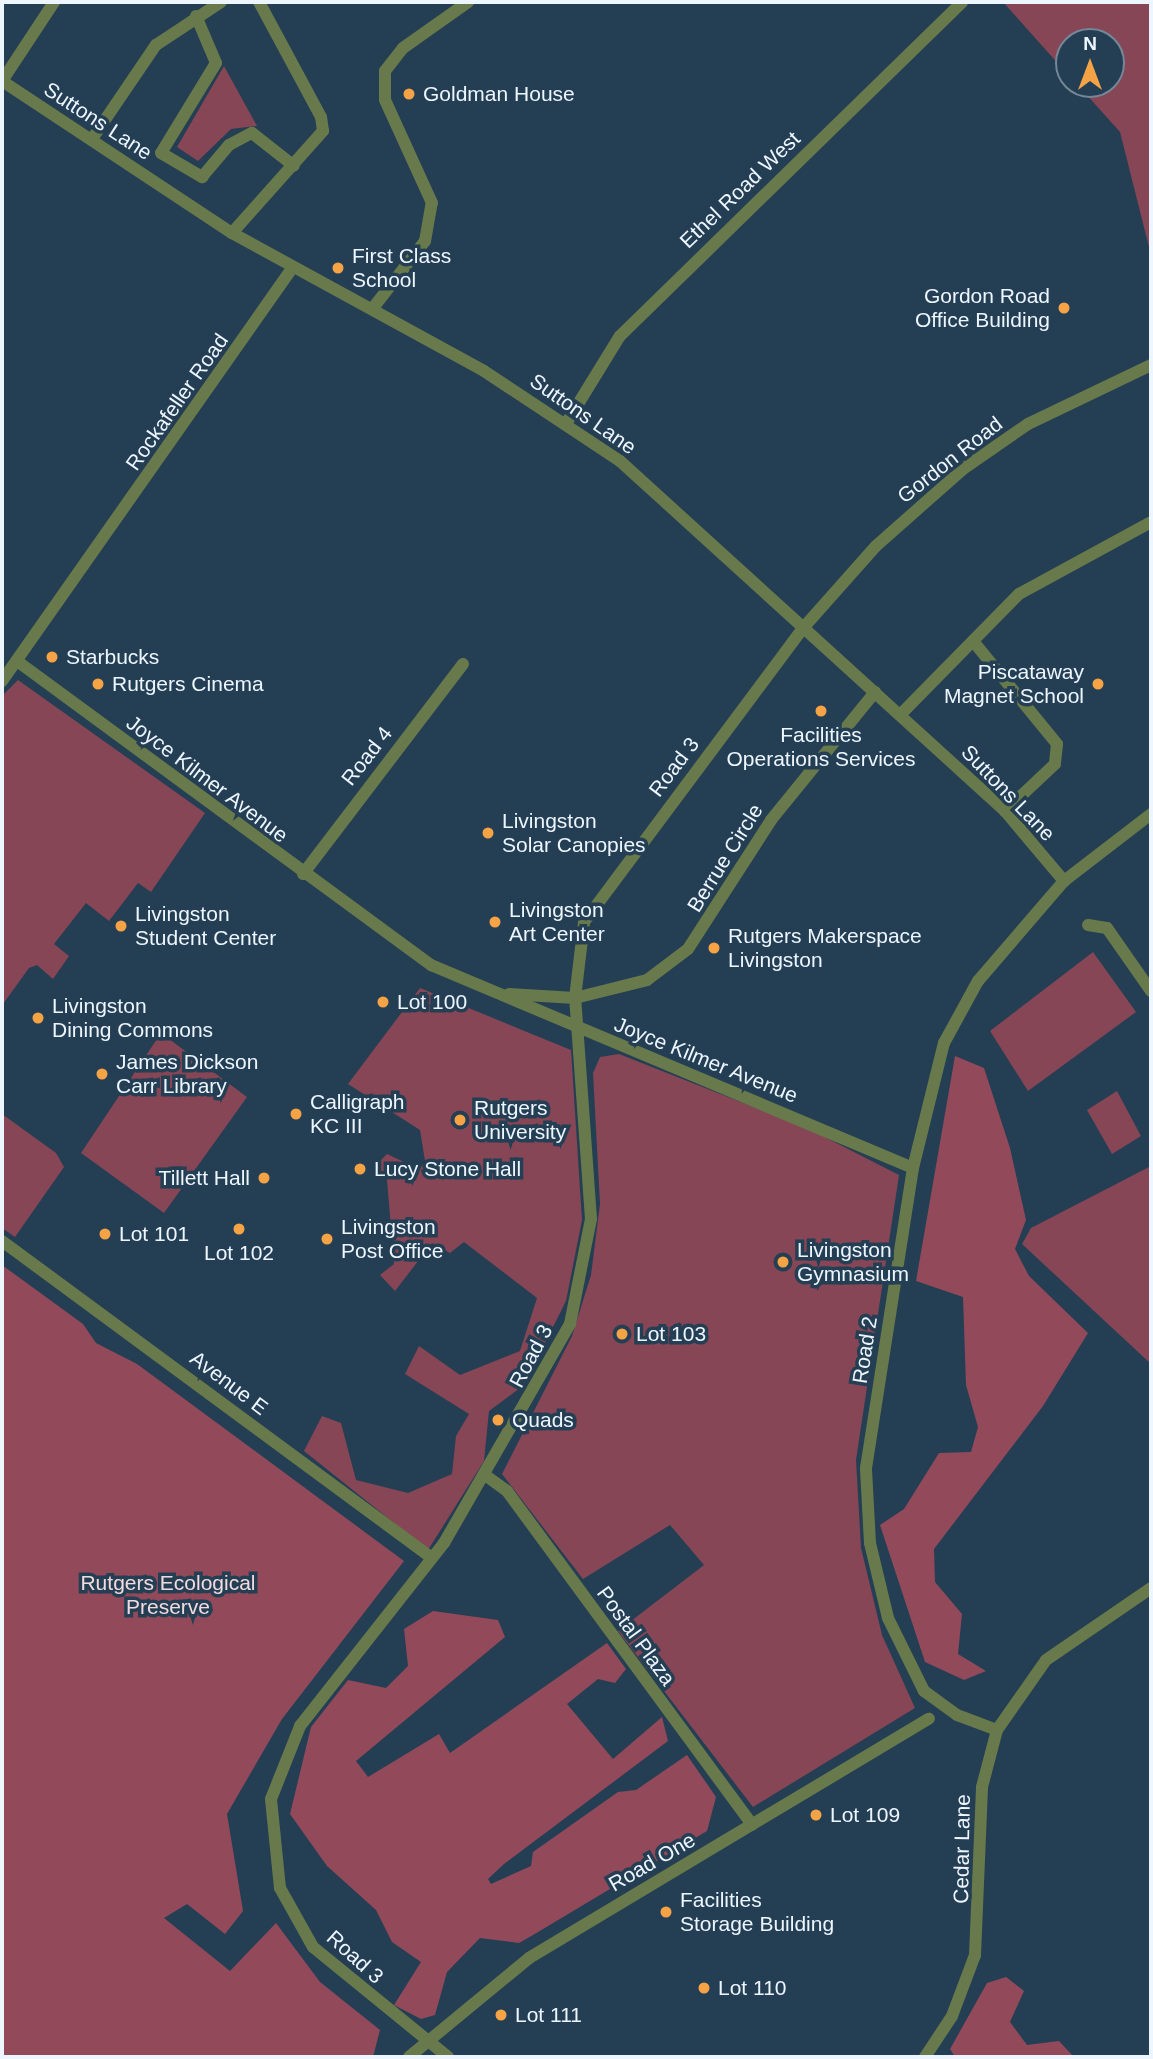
<!DOCTYPE html>
<style>
body{margin:0}
#map{position:relative;width:1153px;height:2059px;overflow:hidden;background:#243e54;font-family:Arial,sans-serif}
div>[style]{position:absolute}
.green>*{inset:0;background:#864655}
.forest>*{inset:0;background:#924a5b}
.minor>*{height:12px;margin:-6px;padding:0 6px;transform-origin:6px;border-radius:6px;background:#687a4b}
.dots>*{width:19px;height:19px;translate:-50% -50%;box-sizing:border-box;border:4px solid #243e54;border-radius:50%}
span{translate:-50% -50%;white-space:nowrap;text-align:center;line-height:1.15;-webkit-text-stroke:7px #243e54;paint-order:stroke}
.poi-label{font-size:21px;color:#edf6ff}
.left{translate:0 -50%;text-align:left}
.right{translate:-100% -50%;text-align:right}
.street-label{font-size:21px;color:#edf6ff}
.park-label{font-size:21px;color:#f1dbde}
.frame{position:absolute;inset:0;border:4px solid #edf6ff;pointer-events:none}
.north{position:absolute;left:1055px;top:28px;width:70px;height:70px;box-sizing:border-box;background:#243e54;border:2px solid #748898;border-radius:50%;rotate:0deg;font-size:19px;font-weight:700;line-height:28px;text-align:center;color:#edf6ff}
.north::after{content:'';display:block;margin:auto;width:24px;height:32px;background:#f5a345;clip-path:polygon(50% 0,100% 100%,50% 72%,0 100%)}
</style>
<div id="map">
<div class="green">
<div style="clip-path:polygon(1003px 2px,1151px 2px,1151px 255px,1120px 132px,1077px 84px,1111px 84px,1111px 42px,1069px 42px,1069px 76px)"></div>
<div style="clip-path:polygon(224px 66px,257px 126px,231px 129px,198px 161px,177px 147px)"></div>
<div style="clip-path:polygon(18px 680px,205px 813px,151px 892px,138px 883px,109px 921px,86px 903px,54px 944px,69px 956px,53px 979px,37px 965px,29px 968px,3px 1004px,2px 696px)"></div>
<div style="clip-path:polygon(1093px 952px,1136px 1012px,1028px 1091px,990px 1031px)"></div>
<div style="clip-path:polygon(420px 988px,571px 1050px,582px 1220px,566px 1301px,524px 1385px,489px 1411px,484px 1461px,428px 1550px,304px 1451px,322px 1416px,341px 1423px,356px 1480px,408px 1493px,452px 1474px,456px 1436px,469px 1414px,405px 1374px,419px 1346px,460px 1375px,520px 1351px,537px 1298px,464px 1242px,450px 1253px,432px 1243px,395px 1291px,380px 1275px,394px 1264px,387px 1180px,376px 1165px,387px 1154px,419px 1169px,425px 1161px,420px 1130px,348px 1084px)"></div>
<div style="clip-path:polygon(161px 1033px,247px 1097px,164px 1213px,81px 1153px)"></div>
<div style="clip-path:polygon(619px 1054px,809px 1129px,899px 1175px,856px 1460px,861px 1548px,882px 1635px,915px 1708px,753px 1807px,618px 1631px,704px 1565px,670px 1525px,583px 1579px,502px 1474px,572px 1336px,591px 1275px,600px 1204px,593px 1073px,600px 1057px)"></div>
<div style="clip-path:polygon(1117px 1091px,1141px 1136px,1112px 1154px,1087px 1110px)"></div>
<div style="clip-path:polygon(2px 1114px,56px 1153px,64px 1167px,15px 1237px,2px 1228px)"></div>
<div style="clip-path:polygon(1151px 1166px,1151px 1364px,1022px 1244px,1031px 1228px)"></div>
</div>
<div class="forest">
<div style="clip-path:polygon(955px 1056px,984px 1068px,1010px 1148px,1026px 1220px,1015px 1249px,1029px 1276px,1088px 1333px,1043px 1406px,934px 1549px,935px 1582px,962px 1614px,958px 1654px,986px 1671px,964px 1680px,925px 1662px,880px 1525px,904px 1509px,939px 1453px,971px 1452px,978px 1427px,966px 1385px,963px 1297px,916px 1281px)"></div>
<div style="clip-path:polygon(2px 1265px,83px 1324px,96px 1343px,137px 1364px,404px 1561px,282px 1719px,227px 1814px,243px 1911px,225px 1934px,187px 1904px,164px 1918px,230px 1971px,276px 1923px,320px 1982px,380px 2030px,373px 2057px,2px 2057px)"></div>
<div style="clip-path:polygon(433px 1611px,498px 1620px,505px 1637px,356px 1761px,368px 1777px,439px 1734px,450px 1753px,607px 1643px,626px 1669px,615px 1683px,598px 1679px,567px 1704px,613px 1759px,662px 1717px,668px 1741px,504px 1864px,488px 1879px,491px 1884px,531px 1866px,533px 1852px,618px 1792px,636px 1790px,687px 1755px,716px 1797px,707px 1831px,533px 1935px,519px 1943px,480px 1938px,447px 1972px,435px 2015px,421px 2019px,394px 2005px,421px 1962px,392px 1942px,376px 1910px,327px 1866px,290px 1814px,311px 1727px,348px 1680px,386px 1688px,408px 1666px,404px 1629px)"></div>
<div style="clip-path:polygon(1006px 1977px,1024px 1991px,1010px 2022px,1027px 2045px,1059px 2041px,1074px 2057px,955px 2057px,950px 2049px,987px 1983px)"></div>
</div>
<div class="minor">
<div style="left:196px;top:16px;width:51px;rotate:66.9deg"></div>
<div style="left:216px;top:63px;width:105px;rotate:121.4deg"></div>
<div style="left:161px;top:153px;width:48px;rotate:30.3deg"></div>
<div style="left:202px;top:177px;width:42px;rotate:-49.8deg"></div>
<div style="left:229px;top:145px;width:26px;rotate:-28deg"></div>
<div style="left:252px;top:133px;width:53px;rotate:38.2deg"></div>
<div style="left:2px;top:81px;width:276px;rotate:33.5deg"></div>
<div style="left:232px;top:233px;width:287px;rotate:28.7deg"></div>
<div style="left:484px;top:371px;width:163px;rotate:33.5deg"></div>
<div style="left:620px;top:461px;width:520px;rotate:42.27deg"></div>
<div style="left:1005px;top:811px;width:92px;rotate:49.9deg"></div>
<div style="left:2px;top:81px;width:95px;rotate:-56.6deg"></div>
<div style="left:92px;top:139px;width:114px;rotate:-55.8deg"></div>
<div style="left:156px;top:45px;width:78px;rotate:-33.5deg"></div>
<div style="left:232px;top:233px;width:137px;rotate:-48.3deg"></div>
<div style="left:323px;top:131px;width:14px;rotate:-98deg"></div>
<div style="left:321px;top:117px;width:131px;rotate:-118.3deg"></div>
<div style="left:373px;top:308px;width:85px;rotate:-52.2deg"></div>
<div style="left:425px;top:241px;width:39px;rotate:-80deg"></div>
<div style="left:432px;top:203px;width:113px;rotate:-114.5deg"></div>
<div style="left:385px;top:100px;width:29px;rotate:-90deg"></div>
<div style="left:385px;top:71px;width:29px;rotate:-52deg"></div>
<div style="left:403px;top:48px;width:80px;rotate:-35.3deg"></div>
<div style="left:567px;top:422px;width:101px;rotate:-58.4deg"></div>
<div style="left:620px;top:336px;width:478px;rotate:-44.3deg"></div>
<div style="left:973px;top:641px;width:133px;rotate:50.8deg"></div>
<div style="left:1057px;top:744px;width:20px;rotate:96deg"></div>
<div style="left:1055px;top:764px;width:69px;rotate:136.8deg"></div>
<div style="left:17px;top:661px;width:514px;rotate:36.29deg"></div>
<div style="left:431px;top:965px;width:523px;rotate:22.84deg"></div>
<div style="left:2px;top:681px;width:506px;rotate:-54.9deg"></div>
<div style="left:901px;top:714px;width:168px;rotate:-45.5deg"></div>
<div style="left:1019px;top:594px;width:150px;rotate:-28.6deg"></div>
<div style="left:303px;top:874px;width:264px;rotate:-52.7deg"></div>
<div style="left:1088px;top:925px;width:19px;rotate:9deg"></div>
<div style="left:1107px;top:928px;width:77px;rotate:55.1deg"></div>
<div style="left:509px;top:994px;width:66px;rotate:3.5deg"></div>
<div style="left:575px;top:998px;width:74px;rotate:-14deg"></div>
<div style="left:647px;top:980px;width:51px;rotate:-37.1deg"></div>
<div style="left:688px;top:949px;width:153px;rotate:-57.2deg"></div>
<div style="left:771px;top:820px;width:165px;rotate:-50.9deg"></div>
<div style="left:2px;top:1241px;width:534px;rotate:36.4deg"></div>
<div style="left:485px;top:1475px;width:27px;rotate:36deg"></div>
<div style="left:507px;top:1491px;width:414px;rotate:53.7deg"></div>
<div style="left:997px;top:1730px;width:43px;rotate:-159.4deg"></div>
<div style="left:957px;top:1715px;width:41px;rotate:-144deg"></div>
<div style="left:924px;top:1691px;width:81px;rotate:-116.3deg"></div>
<div style="left:888px;top:1618px;width:77px;rotate:-103.5deg"></div>
<div style="left:870px;top:1543px;width:75px;rotate:-93.1deg"></div>
<div style="left:866px;top:1468px;width:304px;rotate:-81.1deg"></div>
<div style="left:913px;top:1168px;width:129px;rotate:-76.1deg"></div>
<div style="left:944px;top:1043px;width:71px;rotate:-61.3deg"></div>
<div style="left:978px;top:981px;width:132px;rotate:-49.3deg"></div>
<div style="left:1064px;top:881px;width:110px;rotate:-37.6deg"></div>
<div style="left:409px;top:2057px;width:156px;rotate:-39.5deg"></div>
<div style="left:529px;top:1958px;width:466px;rotate:-30.9deg"></div>
<div style="left:448px;top:2057px;width:174px;rotate:-140.8deg"></div>
<div style="left:313px;top:1947px;width:68px;rotate:-119.2deg"></div>
<div style="left:280px;top:1888px;width:89px;rotate:-95.8deg"></div>
<div style="left:271px;top:1799px;width:79px;rotate:-68.3deg"></div>
<div style="left:300px;top:1726px;width:233px;rotate:-51.8deg"></div>
<div style="left:444px;top:1543px;width:253px;rotate:-60.1deg"></div>
<div style="left:570px;top:1324px;width:107px;rotate:-78.7deg"></div>
<div style="left:591px;top:1219px;width:222px;rotate:-94.1deg"></div>
<div style="left:575px;top:998px;width:77px;rotate:-83.2deg"></div>
<div style="left:584px;top:922px;width:368px;rotate:-53.3deg"></div>
<div style="left:804px;top:627px;width:108px;rotate:-48.4deg"></div>
<div style="left:876px;top:546px;width:116px;rotate:-41.5deg"></div>
<div style="left:963px;top:469px;width:79px;rotate:-34.7deg"></div>
<div style="left:1028px;top:424px;width:136px;rotate:-25.6deg"></div>
<div style="left:925px;top:2057px;width:49px;rotate:-56.6deg"></div>
<div style="left:952px;top:2016px;width:65px;rotate:-69.3deg"></div>
<div style="left:975px;top:1955px;width:168px;rotate:-87.6deg"></div>
<div style="left:982px;top:1787px;width:59px;rotate:-75.3deg"></div>
<div style="left:997px;top:1730px;width:85px;rotate:-55deg"></div>
<div style="left:1046px;top:1660px;width:127px;rotate:-34.4deg"></div>
</div>
<div class="dots">
<div style="left:409px;top:94px;background:#f5a345"></div>
<div style="left:338px;top:268px;background:#f5a345"></div>
<div style="left:1064px;top:308px;background:#f5a345"></div>
<div style="left:52px;top:657px;background:#f5a345"></div>
<div style="left:98px;top:684px;background:#f5a345"></div>
<div style="left:1098px;top:684px;background:#f5a345"></div>
<div style="left:821px;top:711px;background:#f5a345"></div>
<div style="left:488px;top:833px;background:#f5a345"></div>
<div style="left:495px;top:922px;background:#f5a345"></div>
<div style="left:121px;top:926px;background:#f5a345"></div>
<div style="left:714px;top:948px;background:#f5a345"></div>
<div style="left:383px;top:1002px;background:#f5a345"></div>
<div style="left:38px;top:1018px;background:#f5a345"></div>
<div style="left:102px;top:1074px;background:#f5a345"></div>
<div style="left:296px;top:1114px;background:#f5a345"></div>
<div style="left:460px;top:1120px;background:#f5a345"></div>
<div style="left:360px;top:1169px;background:#f5a345"></div>
<div style="left:264px;top:1178px;background:#f5a345"></div>
<div style="left:239px;top:1229px;background:#f5a345"></div>
<div style="left:105px;top:1234px;background:#f5a345"></div>
<div style="left:327px;top:1239px;background:#f5a345"></div>
<div style="left:783px;top:1262px;background:#f5a345"></div>
<div style="left:622px;top:1334px;background:#f5a345"></div>
<div style="left:498px;top:1420px;background:#f5a345"></div>
<div style="left:816px;top:1815px;background:#f5a345"></div>
<div style="left:666px;top:1912px;background:#f5a345"></div>
<div style="left:704px;top:1988px;background:#f5a345"></div>
<div style="left:501px;top:2015px;background:#f5a345"></div>
</div>
<div class="poi-label">
<span class="left" style="left:423px;top:94px">Goldman House</span>
<span class="left" style="left:352px;top:268px">First Class<br>School</span>
<span class="right" style="left:1050px;top:308px">Gordon Road<br>Office Building</span>
<span class="left" style="left:66px;top:657px">Starbucks</span>
<span class="right" style="left:1084px;top:684px">Piscataway<br>Magnet School</span>
<span class="left" style="left:112px;top:684px">Rutgers Cinema</span>
<span style="left:821px;top:747px">Facilities<br>Operations Services</span>
<span class="left" style="left:502px;top:833px">Livingston<br>Solar Canopies</span>
<span class="left" style="left:509px;top:922px">Livingston<br>Art Center</span>
<span class="left" style="left:135px;top:926px">Livingston<br>Student Center</span>
<span class="left" style="left:728px;top:948px">Rutgers Makerspace<br>Livingston</span>
<span class="left" style="left:397px;top:1002px">Lot 100</span>
<span class="left" style="left:52px;top:1018px">Livingston<br>Dining Commons</span>
<span class="left" style="left:116px;top:1074px">James Dickson<br>Carr Library</span>
<span class="left" style="left:310px;top:1114px">Calligraph<br>KC III</span>
<span class="left" style="left:474px;top:1120px">Rutgers<br>University</span>
<span class="left" style="left:374px;top:1169px">Lucy Stone Hall</span>
<span class="right" style="left:250px;top:1178px">Tillett Hall</span>
<span class="left" style="left:341px;top:1239px">Livingston<br>Post Office</span>
<span class="left" style="left:119px;top:1234px">Lot 101</span>
<span class="left" style="left:797px;top:1262px">Livingston<br>Gymnasium</span>
<span style="left:239px;top:1253px">Lot 102</span>
<span class="left" style="left:636px;top:1334px">Lot 103</span>
<span class="left" style="left:512px;top:1420px">Quads</span>
<span class="left" style="left:830px;top:1815px">Lot 109</span>
<span class="left" style="left:680px;top:1912px">Facilities<br>Storage Building</span>
<span class="left" style="left:718px;top:1988px">Lot 110</span>
<span class="left" style="left:515px;top:2015px">Lot 111</span>
</div>
<div class="street-label">
<span style="left:98px;top:121px;rotate:33deg">Suttons Lane</span>
<span style="left:740px;top:190px;rotate:-44deg">Ethel Road West</span>
<span style="left:177px;top:402px;rotate:-55deg">Rockafeller Road</span>
<span style="left:583px;top:414px;rotate:35deg">Suttons Lane</span>
<span style="left:950px;top:460px;rotate:-38deg">Gordon Road</span>
<span style="left:367px;top:756px;rotate:-52deg">Road 4</span>
<span style="left:674px;top:767px;rotate:-53deg">Road 3</span>
<span style="left:207px;top:779px;rotate:37deg">Joyce Kilmer Avenue</span>
<span style="left:1008px;top:793px;rotate:46deg">Suttons Lane</span>
<span style="left:725px;top:858px;rotate:-58deg">Berrue Circle</span>
<span style="left:706px;top:1060px;rotate:22deg">Joyce Kilmer Avenue</span>
<span style="left:865px;top:1350px;rotate:-81deg">Road 2</span>
<span style="left:531px;top:1356px;rotate:-62deg">Road 3</span>
<span style="left:229px;top:1383px;rotate:37deg">Avenue E</span>
<span style="left:636px;top:1636px;rotate:54deg">Postal Plaza</span>
<span style="left:962px;top:1849px;rotate:-89deg">Cedar Lane</span>
<span style="left:652px;top:1862px;rotate:-30deg">Road One</span>
<span style="left:355px;top:1957px;rotate:42deg">Road 3</span>
</div>
<div class="park-label">
<span style="left:168px;top:1595px">Rutgers Ecological<br>Preserve</span>
</div>
<div class="frame"></div>
<div class="north">N</div>
</div>
